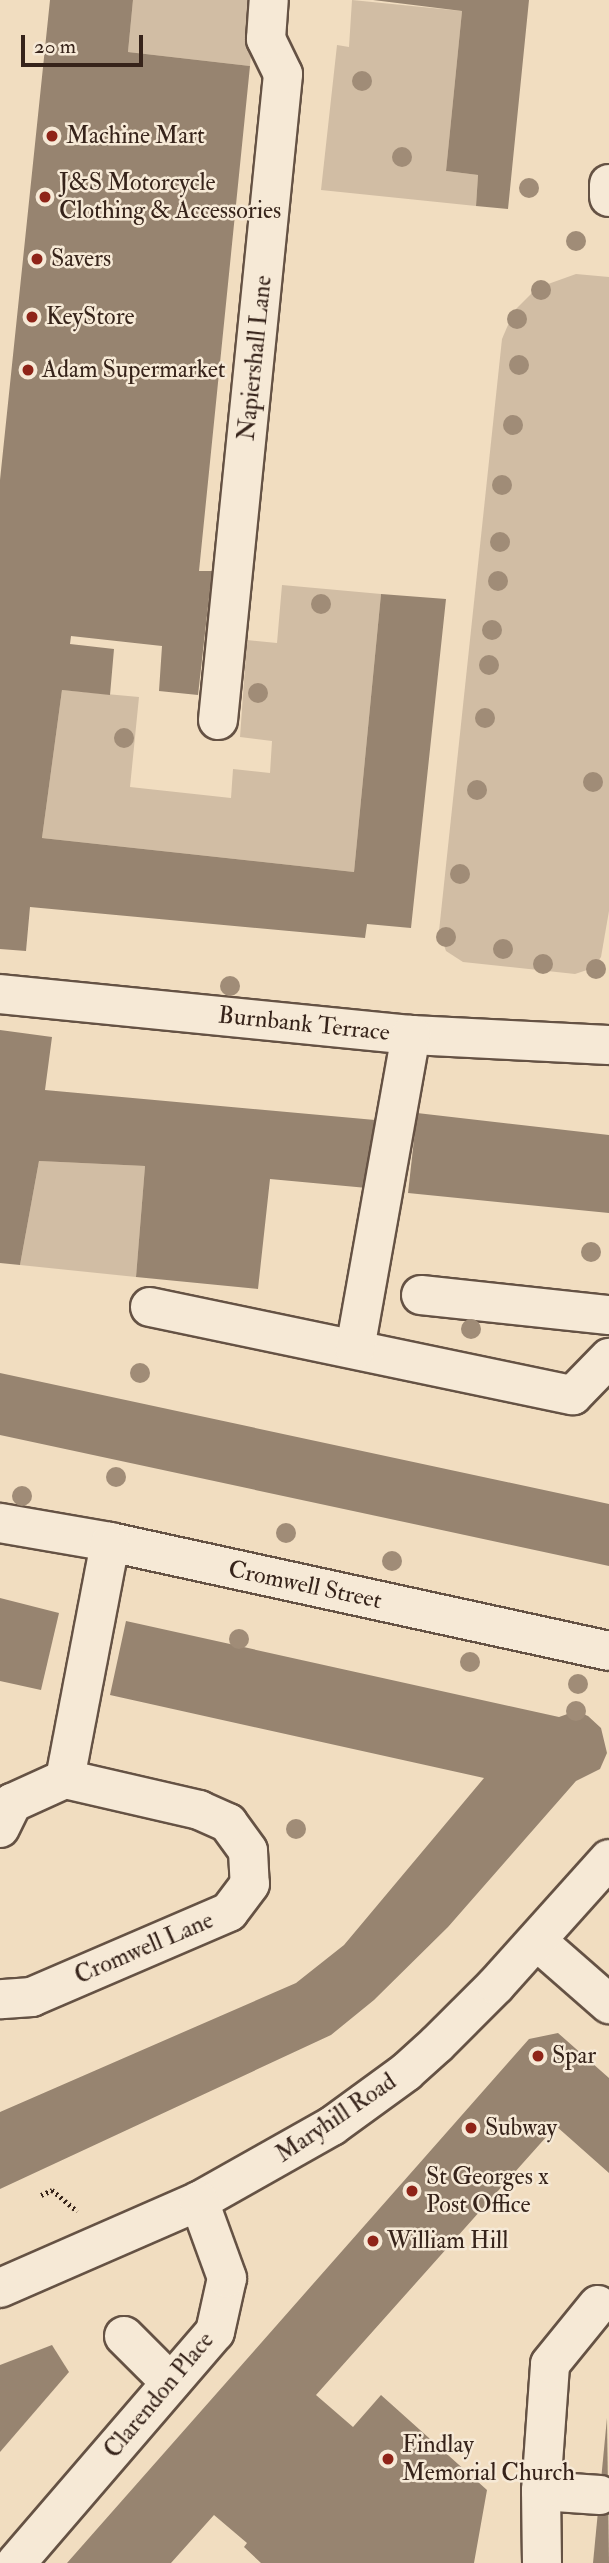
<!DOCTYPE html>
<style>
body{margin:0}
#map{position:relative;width:609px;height:2563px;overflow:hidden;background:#f1ddc0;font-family:"IM FELL Double Pica",serif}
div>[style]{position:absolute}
.green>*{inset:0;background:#d1bda4}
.building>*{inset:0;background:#978470}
.path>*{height:4.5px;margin-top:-2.25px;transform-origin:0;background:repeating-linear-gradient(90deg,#36231a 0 2px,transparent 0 5.5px)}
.roads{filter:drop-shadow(2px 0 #655244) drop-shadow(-2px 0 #655244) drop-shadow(0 2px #655244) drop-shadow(0 -2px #655244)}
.minor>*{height:38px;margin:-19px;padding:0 19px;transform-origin:19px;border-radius:19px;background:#f6e9d6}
.trees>*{width:20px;height:20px;margin:-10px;border-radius:50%;background:#a08c77}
.dots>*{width:19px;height:19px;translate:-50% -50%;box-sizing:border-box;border:4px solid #f6e9d6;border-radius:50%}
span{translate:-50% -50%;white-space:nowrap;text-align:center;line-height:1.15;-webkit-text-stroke:5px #f6e9d6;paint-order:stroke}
.poi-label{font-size:24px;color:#36231a}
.left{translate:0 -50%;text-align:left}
.street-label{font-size:24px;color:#36231a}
.scale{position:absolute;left:21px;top:35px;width:122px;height:32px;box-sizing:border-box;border:4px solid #36231a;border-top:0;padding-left:9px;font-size:21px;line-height:24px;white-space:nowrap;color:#36231a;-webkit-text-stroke:5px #f6e9d6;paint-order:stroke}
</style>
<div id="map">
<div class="green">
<div style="clip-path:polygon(133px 0,255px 0,250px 66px,128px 52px)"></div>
<div style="clip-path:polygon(352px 0,462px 11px,446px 171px,478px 175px,476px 206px,321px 190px,337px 45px,349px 47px)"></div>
<div style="clip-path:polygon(576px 274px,609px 277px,609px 911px,601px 957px,593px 968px,575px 974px,463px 962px,446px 951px,439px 931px,502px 339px,514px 311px,537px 288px)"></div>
<div style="clip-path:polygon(282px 585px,381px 594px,354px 872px,42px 838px,62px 690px,139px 697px,130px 787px,231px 798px,233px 769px,270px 773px,272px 741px,240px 737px,247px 640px,277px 643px)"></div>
<div style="clip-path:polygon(39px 1161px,145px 1166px,136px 1277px,20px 1265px)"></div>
</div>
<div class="building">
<div style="clip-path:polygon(50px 0,133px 0,128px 52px,250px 66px,199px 571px,212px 571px,198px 695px,159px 691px,162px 646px,71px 636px,70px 644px,114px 649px,110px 695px,62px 690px,42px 838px,354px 872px,381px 594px,446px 599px,411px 928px,367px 924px,365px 938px,30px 907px,26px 951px,0 949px,0 480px)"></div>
<div style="clip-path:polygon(373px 0,529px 0,508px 209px,476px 206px,478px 175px,446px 171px,462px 11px)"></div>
<div style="clip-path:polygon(0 1030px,52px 1037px,45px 1090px,386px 1121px,378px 1189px,270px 1179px,258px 1289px,136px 1277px,145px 1166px,39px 1161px,20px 1265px,0 1263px)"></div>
<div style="clip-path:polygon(417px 1113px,609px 1135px,609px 1213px,408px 1193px)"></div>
<div style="clip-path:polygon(0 1373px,609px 1504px,609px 1566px,0 1435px)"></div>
<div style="clip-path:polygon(0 1598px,59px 1613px,41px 1690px,0 1681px)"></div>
<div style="clip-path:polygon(126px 1621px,559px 1717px,576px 1711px,588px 1716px,601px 1728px,607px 1753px,600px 1769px,576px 1781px,448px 1927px,374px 2000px,331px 2035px,0 2189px,0 2112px,296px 1983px,344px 1945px,484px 1778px,110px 1695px)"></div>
<div style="clip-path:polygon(558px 2033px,609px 2078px,609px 2173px,556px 2126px,316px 2395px,353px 2427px,381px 2395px,487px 2490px,474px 2563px,261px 2563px,244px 2547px,247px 2543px,214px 2515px,171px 2563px,67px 2563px,529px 2039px)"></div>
<div style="clip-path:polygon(52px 2345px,69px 2372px,0 2452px,0 2365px)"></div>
<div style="clip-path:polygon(607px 2418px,609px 2563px,593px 2563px)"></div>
</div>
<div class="path">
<div style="left:41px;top:2195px;width:12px;rotate:-24deg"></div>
<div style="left:52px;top:2190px;width:33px;rotate:40deg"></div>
</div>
<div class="roads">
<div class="minor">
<div style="left:609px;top:184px;width:13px;rotate:90deg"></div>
<div style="left:218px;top:720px;width:649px;rotate:-84.25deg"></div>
<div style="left:283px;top:74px;width:39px;rotate:-116deg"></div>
<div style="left:266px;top:39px;width:39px;rotate:-86deg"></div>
<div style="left:0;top:994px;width:413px;rotate:5.7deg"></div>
<div style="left:411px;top:1035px;width:198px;rotate:2.9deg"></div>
<div style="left:421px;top:1295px;width:189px;rotate:6.1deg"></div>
<div style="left:150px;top:1307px;width:432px;rotate:11.8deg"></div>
<div style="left:573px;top:1395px;width:52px;rotate:-45.8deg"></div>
<div style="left:355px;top:1349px;width:319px;rotate:-79.9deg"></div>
<div style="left:0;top:1523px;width:112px;rotate:9.8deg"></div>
<div style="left:110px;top:1542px;width:511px;rotate:12.32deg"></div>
<div style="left:65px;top:1779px;width:241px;rotate:-79.2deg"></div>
<div style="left:0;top:1828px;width:28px;rotate:-64deg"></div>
<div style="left:12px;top:1803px;width:58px;rotate:-24.4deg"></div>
<div style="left:65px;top:1779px;width:138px;rotate:13deg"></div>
<div style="left:199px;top:1810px;width:32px;rotate:24deg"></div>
<div style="left:228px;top:1823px;width:34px;rotate:54deg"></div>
<div style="left:248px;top:1851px;width:33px;rotate:87deg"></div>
<div style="left:250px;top:1884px;width:35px;rotate:127deg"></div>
<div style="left:229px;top:1912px;width:215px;rotate:156.7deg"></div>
<div style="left:32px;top:1997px;width:32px;rotate:176deg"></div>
<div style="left:537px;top:1941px;width:96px;rotate:41.2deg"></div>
<div style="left:0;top:2288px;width:217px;rotate:-23.6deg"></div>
<div style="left:199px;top:2201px;width:153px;rotate:-29.4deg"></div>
<div style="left:332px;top:2126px;width:92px;rotate:-36.1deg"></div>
<div style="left:406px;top:2072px;width:42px;rotate:-42.1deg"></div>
<div style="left:437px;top:2044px;width:83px;rotate:-45deg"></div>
<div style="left:496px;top:1985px;width:169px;rotate:-48.1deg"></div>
<div style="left:124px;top:2336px;width:66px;rotate:45deg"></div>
<div style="left:541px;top:2491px;width:59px;rotate:3.9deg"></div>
<div style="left:16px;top:2563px;width:305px;rotate:-49.3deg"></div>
<div style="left:215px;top:2332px;width:55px;rotate:-77.5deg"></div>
<div style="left:227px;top:2278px;width:82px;rotate:-110deg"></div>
<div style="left:542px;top:2563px;width:72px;rotate:-90.8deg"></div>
<div style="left:541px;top:2491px;width:127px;rotate:-85.9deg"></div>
<div style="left:550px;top:2364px;width:76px;rotate:-50.9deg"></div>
</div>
</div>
<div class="trees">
<div style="left:362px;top:81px"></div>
<div style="left:402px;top:157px"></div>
<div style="left:529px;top:188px"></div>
<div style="left:576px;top:241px"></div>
<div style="left:541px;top:290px"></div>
<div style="left:517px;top:319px"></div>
<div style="left:519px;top:365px"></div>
<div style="left:513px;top:425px"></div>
<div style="left:502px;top:485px"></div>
<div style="left:500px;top:542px"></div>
<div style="left:498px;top:581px"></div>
<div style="left:321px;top:604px"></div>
<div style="left:492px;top:630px"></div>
<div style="left:489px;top:665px"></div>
<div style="left:258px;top:693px"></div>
<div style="left:485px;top:718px"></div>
<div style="left:124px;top:738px"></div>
<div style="left:593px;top:782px"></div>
<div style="left:477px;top:790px"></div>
<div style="left:460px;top:874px"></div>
<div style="left:446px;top:937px"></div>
<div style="left:503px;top:949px"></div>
<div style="left:543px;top:964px"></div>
<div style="left:596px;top:969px"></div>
<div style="left:230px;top:986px"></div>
<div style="left:591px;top:1252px"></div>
<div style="left:471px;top:1329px"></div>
<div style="left:140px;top:1373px"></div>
<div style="left:116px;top:1477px"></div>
<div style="left:22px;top:1496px"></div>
<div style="left:286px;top:1533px"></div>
<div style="left:392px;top:1561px"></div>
<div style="left:239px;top:1639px"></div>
<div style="left:470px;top:1662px"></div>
<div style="left:578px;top:1684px"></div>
<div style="left:576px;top:1711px"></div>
<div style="left:296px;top:1829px"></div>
</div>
<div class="dots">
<div style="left:52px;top:136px;background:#8f2418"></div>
<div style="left:45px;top:197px;background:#8f2418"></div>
<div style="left:37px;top:259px;background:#8f2418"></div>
<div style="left:32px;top:317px;background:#8f2418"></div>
<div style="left:28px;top:370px;background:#8f2418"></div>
<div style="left:538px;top:2056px;background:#8f2418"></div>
<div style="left:471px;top:2128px;background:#8f2418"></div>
<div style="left:412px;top:2191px;background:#8f2418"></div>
<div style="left:373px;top:2241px;background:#8f2418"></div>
<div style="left:388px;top:2459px;background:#8f2418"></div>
</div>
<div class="poi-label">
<span class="left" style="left:66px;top:136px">Machine Mart</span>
<span class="left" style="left:59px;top:197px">J&amp;S Motorcycle<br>Clothing &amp; Accessories</span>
<span class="left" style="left:51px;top:259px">Savers</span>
<span class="left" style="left:46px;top:317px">KeyStore</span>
<span class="left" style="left:42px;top:370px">Adam Supermarket</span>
<span class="left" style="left:552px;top:2056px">Spar</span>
<span class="left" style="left:485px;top:2128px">Subway</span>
<span class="left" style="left:426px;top:2191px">St Georges x<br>Post Office</span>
<span class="left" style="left:387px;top:2241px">William Hill</span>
<span class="left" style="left:402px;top:2459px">Findlay<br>Memorial Church</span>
</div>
<div class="street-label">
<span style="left:255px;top:358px;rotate:-84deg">Napiershall Lane</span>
<span style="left:304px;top:1024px;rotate:6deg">Burnbank Terrace</span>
<span style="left:305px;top:1585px;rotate:12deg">Cromwell Street</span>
<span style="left:144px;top:1948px;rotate:-23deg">Cromwell Lane</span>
<span style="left:336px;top:2118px;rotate:-34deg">Maryhill Road</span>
<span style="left:159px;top:2395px;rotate:-50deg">Clarendon Place</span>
</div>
<div class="scale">20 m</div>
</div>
